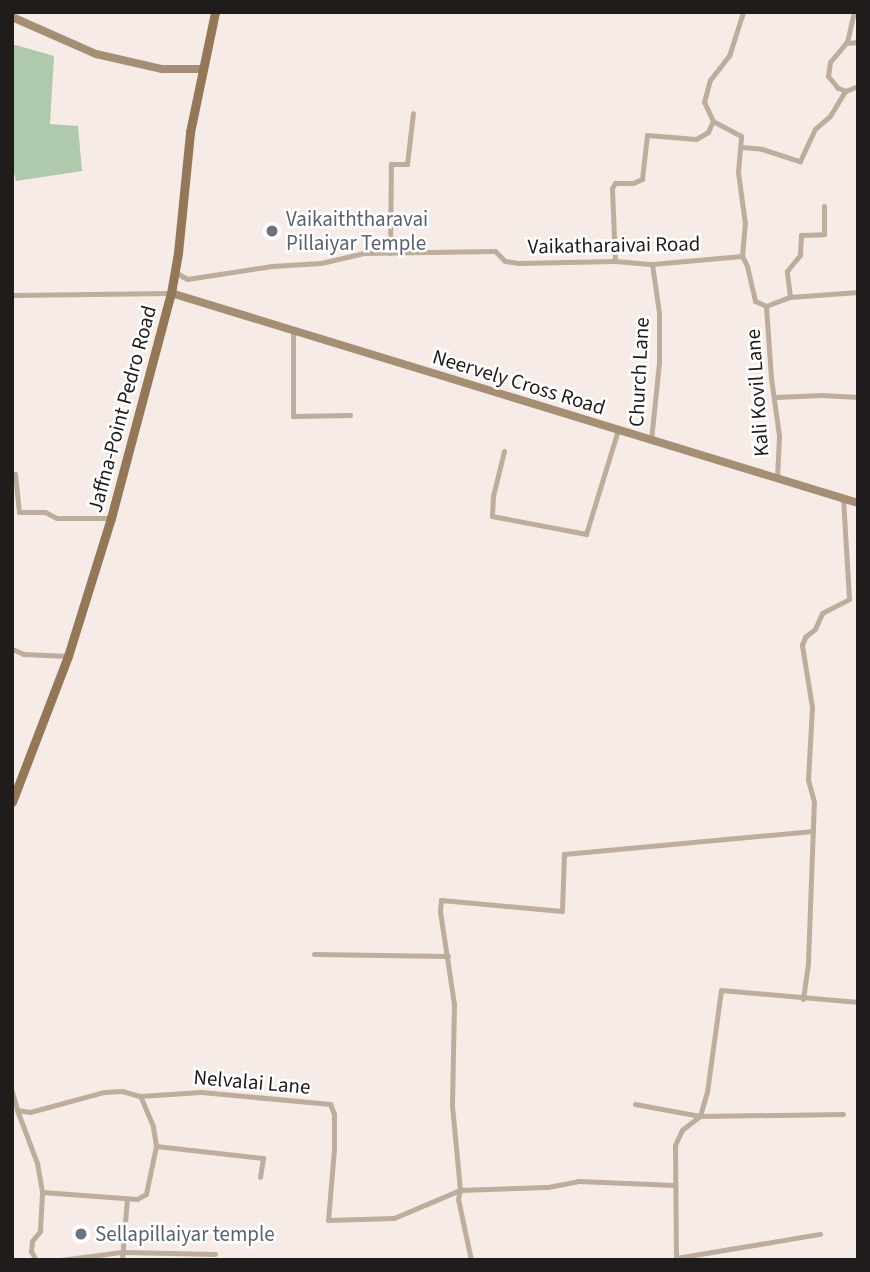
<!DOCTYPE html>
<style>
body{margin:0}
#map{position:relative;width:870px;height:1272px;overflow:hidden;background:#f6ebe7;font-family:"Source Sans 3",sans-serif}
div>[style]{position:absolute}
.green>*{inset:0;background:#aec9ab}
.street>*{height:5px;margin:-2.5px;padding:0 2.5px;transform-origin:2.5px;border-radius:2.5px;background:#bead9d}
.secondary>*{height:8px;margin:-4px;padding:0 4px;transform-origin:4px;border-radius:4px;background:#a68e75}
.primary>*{height:9px;margin:-4.5px;padding:0 4.5px;transform-origin:4.5px;border-radius:4.5px;background:#947758}
.dots>*{width:19px;height:19px;translate:-50% -50%;box-sizing:border-box;border:4px solid #fff;border-radius:50%}
span{translate:-50% -50%;white-space:nowrap;text-align:center;line-height:1.15;-webkit-text-stroke:5px #fff;paint-order:stroke}
.worship-label{font-size:21px;color:#5b616d}
.left{translate:0 -50%;text-align:left}
.street-label{font-size:21px;color:#201c1b}
.frame{position:absolute;inset:0;border:14px solid #201c1b;pointer-events:none}
</style>
<div id="map">
<div class="green">
<div style="clip-path:polygon(12px 44px,54px 56px,50px 124px,78px 126px,82px 171px,16px 181px,12px 163px)"></div>
</div>
<div class="street">
<div style="left:846px;top:43px;width:12px;rotate:-5deg"></div>
<div style="left:846px;top:91px;width:9px;rotate:-159deg"></div>
<div style="left:838px;top:88px;width:16px;rotate:-130deg"></div>
<div style="left:828px;top:76px;width:14px;rotate:-82deg"></div>
<div style="left:830px;top:62px;width:26px;rotate:-50deg"></div>
<div style="left:847px;top:42px;width:31px;rotate:-77deg"></div>
<div style="left:741px;top:147px;width:21px;rotate:5deg"></div>
<div style="left:762px;top:149px;width:40px;rotate:18deg"></div>
<div style="left:800px;top:161px;width:35px;rotate:-65deg"></div>
<div style="left:815px;top:129px;width:20px;rotate:-41deg"></div>
<div style="left:830px;top:116px;width:29px;rotate:-59deg"></div>
<div style="left:845px;top:91px;width:14px;rotate:-21deg"></div>
<div style="left:390px;top:253px;width:89px;rotate:-89.4deg"></div>
<div style="left:391px;top:164px;width:16px"></div>
<div style="left:407px;top:164px;width:51px;rotate:-83.3deg"></div>
<div style="left:742px;top:256px;width:32px;rotate:-85deg"></div>
<div style="left:745px;top:224px;width:52px;rotate:-97.7deg"></div>
<div style="left:738px;top:172px;width:36px;rotate:-85deg"></div>
<div style="left:741px;top:136px;width:32px;rotate:-152deg"></div>
<div style="left:713px;top:121px;width:21px;rotate:-115deg"></div>
<div style="left:704px;top:102px;width:23px;rotate:-75deg"></div>
<div style="left:710px;top:80px;width:31px;rotate:-52deg"></div>
<div style="left:729px;top:56px;width:46px;rotate:-72.3deg"></div>
<div style="left:615px;top:261px;width:73px;rotate:-92.4deg"></div>
<div style="left:612px;top:188px;width:6px;rotate:-59deg"></div>
<div style="left:615px;top:183px;width:18px"></div>
<div style="left:633px;top:183px;width:10px;rotate:-24deg"></div>
<div style="left:642px;top:179px;width:44px;rotate:-83.5deg"></div>
<div style="left:647px;top:135px;width:49px;rotate:4.7deg"></div>
<div style="left:696px;top:139px;width:14px;rotate:-30deg"></div>
<div style="left:708px;top:132px;width:12px;rotate:-66deg"></div>
<div style="left:175px;top:272px;width:14px;rotate:30deg"></div>
<div style="left:187px;top:279px;width:86px;rotate:-8.7deg"></div>
<div style="left:272px;top:266px;width:49px;rotate:-3.5deg"></div>
<div style="left:321px;top:263px;width:44px;rotate:-13.1deg"></div>
<div style="left:364px;top:253px;width:131px;rotate:-0.9deg"></div>
<div style="left:495px;top:251px;width:14px;rotate:45deg"></div>
<div style="left:505px;top:261px;width:13px;rotate:9deg"></div>
<div style="left:518px;top:263px;width:97px;rotate:-1.2deg"></div>
<div style="left:615px;top:261px;width:37px;rotate:5deg"></div>
<div style="left:652px;top:264px;width:90px;rotate:-5.1deg"></div>
<div style="left:742px;top:256px;width:11px;rotate:63deg"></div>
<div style="left:747px;top:266px;width:36px;rotate:77deg"></div>
<div style="left:755px;top:301px;width:12px;rotate:24deg"></div>
<div style="left:766px;top:306px;width:26px;rotate:-21deg"></div>
<div style="left:790px;top:297px;width:68px;rotate:-4.2deg"></div>
<div style="left:12px;top:295px;width:159px;rotate:-0.7deg"></div>
<div style="left:790px;top:297px;width:26px;rotate:-97deg"></div>
<div style="left:787px;top:271px;width:21px;rotate:-51deg"></div>
<div style="left:800px;top:255px;width:20px;rotate:-87deg"></div>
<div style="left:801px;top:235px;width:23px;rotate:-2deg"></div>
<div style="left:824px;top:234px;width:28px;rotate:-90deg"></div>
<div style="left:766px;top:306px;width:72px;rotate:86deg"></div>
<div style="left:771px;top:378px;width:59px;rotate:82.1deg"></div>
<div style="left:779px;top:436px;width:43px;rotate:92.7deg"></div>
<div style="left:293px;top:332px;width:84px;rotate:90deg"></div>
<div style="left:293px;top:416px;width:57px;rotate:-1deg"></div>
<div style="left:775px;top:397px;width:47px;rotate:-2.4deg"></div>
<div style="left:822px;top:395px;width:36px;rotate:3deg"></div>
<div style="left:651px;top:440px;width:78px;rotate:-84.1deg"></div>
<div style="left:659px;top:362px;width:49px;rotate:-90deg"></div>
<div style="left:659px;top:313px;width:49px;rotate:-98.1deg"></div>
<div style="left:504px;top:451px;width:46px;rotate:103.7deg"></div>
<div style="left:493px;top:496px;width:20px;rotate:93deg"></div>
<div style="left:492px;top:516px;width:96px;rotate:10.8deg"></div>
<div style="left:586px;top:534px;width:109px;rotate:-72.9deg"></div>
<div style="left:12px;top:474px;width:3px"></div>
<div style="left:15px;top:474px;width:38px;rotate:84deg"></div>
<div style="left:19px;top:512px;width:26px"></div>
<div style="left:45px;top:512px;width:13px;rotate:27deg"></div>
<div style="left:57px;top:518px;width:53px"></div>
<div style="left:12px;top:649px;width:13px;rotate:23deg"></div>
<div style="left:24px;top:654px;width:44px;rotate:2.6deg"></div>
<div style="left:314px;top:954px;width:134px;rotate:0.9deg"></div>
<div style="left:803px;top:999px;width:37px;rotate:-82deg"></div>
<div style="left:808px;top:962px;width:160px;rotate:-87.9deg"></div>
<div style="left:814px;top:802px;width:23px;rotate:-105deg"></div>
<div style="left:808px;top:780px;width:73px;rotate:-86.9deg"></div>
<div style="left:812px;top:707px;width:63px;rotate:-99.2deg"></div>
<div style="left:802px;top:645px;width:9px;rotate:-69deg"></div>
<div style="left:805px;top:637px;width:13px;rotate:-39deg"></div>
<div style="left:815px;top:629px;width:17px;rotate:-66deg"></div>
<div style="left:822px;top:613px;width:30px;rotate:-27deg"></div>
<div style="left:849px;top:599px;width:100px;rotate:-93.4deg"></div>
<div style="left:12px;top:1092px;width:19px;rotate:74deg"></div>
<div style="left:17px;top:1110px;width:13px;rotate:9deg"></div>
<div style="left:30px;top:1112px;width:77px;rotate:-15.1deg"></div>
<div style="left:104px;top:1092px;width:18px;rotate:-3deg"></div>
<div style="left:122px;top:1091px;width:19px;rotate:16deg"></div>
<div style="left:140px;top:1096px;width:61px;rotate:-3.8deg"></div>
<div style="left:201px;top:1092px;width:130px;rotate:5.3deg"></div>
<div style="left:330px;top:1104px;width:11px;rotate:68deg"></div>
<div style="left:334px;top:1114px;width:35px;rotate:90deg"></div>
<div style="left:334px;top:1149px;width:71px;rotate:94.8deg"></div>
<div style="left:328px;top:1220px;width:66px;rotate:-1.7deg"></div>
<div style="left:394px;top:1218px;width:72px;rotate:-23deg"></div>
<div style="left:460px;top:1190px;width:88px;rotate:-2deg"></div>
<div style="left:548px;top:1187px;width:31px;rotate:-11deg"></div>
<div style="left:578px;top:1181px;width:96px;rotate:2.4deg"></div>
<div style="left:635px;top:1104px;width:66px;rotate:10.5deg"></div>
<div style="left:700px;top:1116px;width:143px;rotate:-0.8deg"></div>
<div style="left:17px;top:1110px;width:57px;rotate:69.3deg"></div>
<div style="left:37px;top:1163px;width:29px;rotate:80deg"></div>
<div style="left:42px;top:1192px;width:95px;rotate:4.2deg"></div>
<div style="left:137px;top:1199px;width:10px;rotate:-29deg"></div>
<div style="left:146px;top:1194px;width:49px;rotate:-78.2deg"></div>
<div style="left:156px;top:1146px;width:20px;rotate:-99deg"></div>
<div style="left:153px;top:1126px;width:33px;rotate:-113deg"></div>
<div style="left:156px;top:1146px;width:108px;rotate:6.4deg"></div>
<div style="left:263px;top:1158px;width:19px;rotate:99deg"></div>
<div style="left:676px;top:1258px;width:146px;rotate:-9.5deg"></div>
<div style="left:36px;top:1260px;width:10px;rotate:-119deg"></div>
<div style="left:31px;top:1251px;width:10px;rotate:-84deg"></div>
<div style="left:32px;top:1241px;width:13px;rotate:-51deg"></div>
<div style="left:40px;top:1231px;width:39px;rotate:-87deg"></div>
<div style="left:60px;top:1260px;width:63px;rotate:-7.4deg"></div>
<div style="left:122px;top:1252px;width:93px;rotate:1.2deg"></div>
<div style="left:122px;top:1260px;width:62px;rotate:-85.4deg"></div>
<div style="left:471px;top:1260px;width:62px;rotate:-102deg"></div>
<div style="left:458px;top:1199px;width:9px;rotate:-77deg"></div>
<div style="left:460px;top:1190px;width:84px;rotate:-95.4deg"></div>
<div style="left:452px;top:1106px;width:102px;rotate:-88.9deg"></div>
<div style="left:454px;top:1004px;width:94px;rotate:-98.6deg"></div>
<div style="left:440px;top:911px;width:11px;rotate:-85deg"></div>
<div style="left:441px;top:900px;width:121px;rotate:5.2deg"></div>
<div style="left:562px;top:911px;width:57px;rotate:-88deg"></div>
<div style="left:564px;top:854px;width:250px;rotate:-5.3deg"></div>
<div style="left:676px;top:1260px;width:115px;rotate:-90.5deg"></div>
<div style="left:675px;top:1145px;width:17px;rotate:-65deg"></div>
<div style="left:682px;top:1130px;width:23px;rotate:-38deg"></div>
<div style="left:700px;top:1116px;width:25px;rotate:-74deg"></div>
<div style="left:707px;top:1092px;width:103px;rotate:-82.2deg"></div>
<div style="left:721px;top:990px;width:138px;rotate:5deg"></div>
</div>
<div class="secondary">
<div style="left:12px;top:17px;width:92px;rotate:23.8deg"></div>
<div style="left:96px;top:54px;width:68px;rotate:12.8deg"></div>
<div style="left:162px;top:69px;width:40px"></div>
<div style="left:171px;top:293px;width:718px;rotate:17deg"></div>
</div>
<div class="primary">
<div style="left:12px;top:802px;width:156px;rotate:-69deg"></div>
<div style="left:68px;top:656px;width:145px;rotate:-72.7deg"></div>
<div style="left:111px;top:518px;width:233px;rotate:-75.1deg"></div>
<div style="left:171px;top:293px;width:41px;rotate:-80.1deg"></div>
<div style="left:178px;top:253px;width:122px;rotate:-84.3deg"></div>
<div style="left:190px;top:132px;width:123px;rotate:-78.2deg"></div>
</div>
<div class="dots">
<div style="left:272px;top:231px;background:#6b7280"></div>
<div style="left:81px;top:1234px;background:#6b7280"></div>
</div>
<div class="worship-label">
<span class="left" style="left:286px;top:231px">Vaikaiththaravai<br>Pillaiyar Temple</span>
<span class="left" style="left:95px;top:1234px">Sellapillaiyar temple</span>
</div>
<div class="street-label">
<span style="left:614px;top:245px;rotate:-1deg">Vaikatharaivai Road</span>
<span style="left:639px;top:372px;rotate:-87deg">Church Lane</span>
<span style="left:519px;top:382px;rotate:17deg">Neervely Cross Road</span>
<span style="left:757px;top:393px;rotate:-94deg">Kali Kovil Lane</span>
<span style="left:122px;top:409px;rotate:-75deg">Jaffna-Point Pedro Road</span>
<span style="left:252px;top:1082px;rotate:5deg">Nelvalai Lane</span>
</div>
<div class="frame"></div>
</div>
